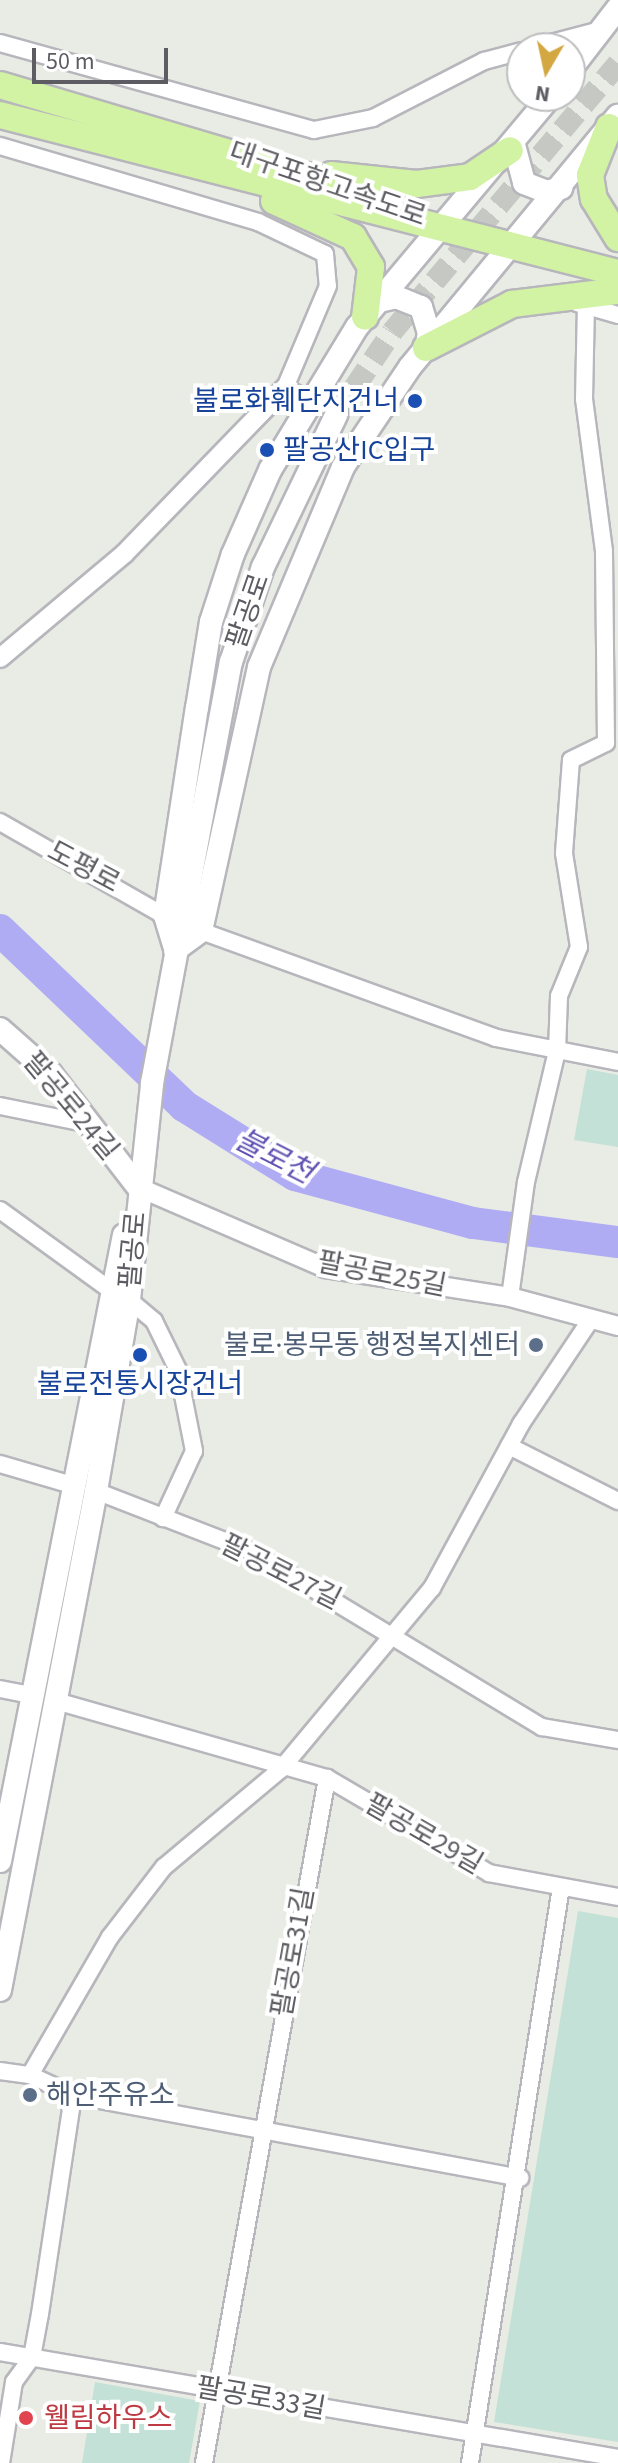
<!DOCTYPE html>
<meta charset="utf-8">
<style>
body{margin:0}
#map{position:relative;width:618px;height:2463px;overflow:hidden;background:#e9ece4;font-family:"Source Sans 3","Noto Sans KR",sans-serif}
div>[style]{position:absolute}
.green>*{inset:0;background:#c3e1d6}
.river>*{height:32px;margin:-16px;padding:0 16px;transform-origin:16px;border-radius:16px;background:#b0acf4}
.secondary-tunnel>*{height:22px;margin-top:-11px;transform-origin:0;background:repeating-linear-gradient(90deg,#c6c8c4 0 22px,transparent 0 33px)}
.roads{filter:drop-shadow(2px 0 #b7b6bc) drop-shadow(-2px 0 #b7b6bc) drop-shadow(0 2px #b7b6bc) drop-shadow(0 -2px #b7b6bc)}
.minor>*{height:16px;margin:-8px;padding:0 8px;transform-origin:8px;border-radius:8px;background:#fff}
.tertiary>*{height:18px;margin:-9px;padding:0 9px;transform-origin:9px;border-radius:9px;background:#fff}
.secondary>*{height:22px;margin:-11px;padding:0 11px;transform-origin:11px;border-radius:11px;background:#fff}
.trunk>*{height:26px;margin:-13px;padding:0 13px;transform-origin:13px;border-radius:13px;background:#d2f2a4}
.dots>*{width:22px;height:22px;translate:-50% -50%;box-sizing:border-box;border:4px solid #fff;border-radius:50%}
span{translate:-50% -50%;white-space:nowrap;text-align:center;line-height:1.15;-webkit-text-stroke:8px #fff;paint-order:stroke}
.street-label{font-size:28px;color:#5d5c62}
.transit-label{font-size:28px;color:#164399}
.right{translate:-100% -50%;text-align:right}
.left{translate:0 -50%;text-align:left}
.service-label{font-size:28px;color:#4e5e75}
.health-label{font-size:28px;color:#be3a42}
.water-label{font-size:30px;color:#6052b3;font-style:italic}
.north{position:absolute;left:506px;top:32px;width:80px;height:80px;box-sizing:border-box;background:#fff;border:2px solid #bebec0;border-radius:50%;rotate:189deg;font-size:22px;font-weight:700;line-height:32px;text-align:center;color:#5d5c62}
.north::after{content:'';display:block;margin:auto;width:28px;height:36px;background:#d3a843;clip-path:polygon(50% 0,100% 100%,50% 72%,0 100%)}
.scale{position:absolute;left:32px;top:48px;width:136px;height:36px;box-sizing:border-box;border:4px solid #5d5c62;border-top:0;padding-left:10px;font-size:24px;line-height:28px;white-space:nowrap;color:#5d5c62;-webkit-text-stroke:6px #fff;paint-order:stroke}
</style>
<div id="map">
<div class="green">
<div style="clip-path:polygon(587px 1069px,618px 1075px,618px 1147px,574px 1140px)"></div>
<div style="clip-path:polygon(578px 1911px,618px 1918px,618px 2442px,494px 2422px)"></div>
<div style="clip-path:polygon(95px 2382px,200px 2401px,189px 2463px,82px 2463px)"></div>
</div>
<div class="river">
<div style="left:0;top:930px;width:255px;rotate:43.7deg"></div>
<div style="left:184px;top:1106px;width:131px;rotate:31.9deg"></div>
<div style="left:295px;top:1175px;width:184px;rotate:15.1deg"></div>
<div style="left:473px;top:1223px;width:146px;rotate:7.5deg"></div>
</div>
<div class="secondary-tunnel">
<div style="left:336px;top:415px;width:100px;rotate:-56deg"></div>
<div style="left:392px;top:332px;width:351px;rotate:-49.9deg"></div>
</div>
<div class="roads">
<div class="minor">
<div style="left:0;top:43px;width:326px;rotate:15.5deg"></div>
<div style="left:314px;top:130px;width:60px;rotate:-11.5deg"></div>
<div style="left:373px;top:118px;width:125px;rotate:-27.2deg"></div>
<div style="left:484px;top:61px;width:39px;rotate:-15deg"></div>
<div style="left:532px;top:48px;width:71px;rotate:-14.6deg"></div>
<div style="left:0;top:146px;width:269px;rotate:16.4deg"></div>
<div style="left:258px;top:222px;width:74px;rotate:25.5deg"></div>
<div style="left:325px;top:254px;width:32px;rotate:85deg"></div>
<div style="left:328px;top:286px;width:111px;rotate:112.9deg"></div>
<div style="left:577px;top:303px;width:43px;rotate:16.3deg"></div>
<div style="left:0;top:822px;width:190px;rotate:29.7deg"></div>
<div style="left:201px;top:931px;width:314px;rotate:19.9deg"></div>
<div style="left:496px;top:1038px;width:124px;rotate:11.1deg"></div>
<div style="left:0;top:1106px;width:91px;rotate:11.4deg"></div>
<div style="left:0;top:1210px;width:135px;rotate:35.9deg"></div>
<div style="left:510px;top:1297px;width:116px;rotate:-82.1deg"></div>
<div style="left:526px;top:1182px;width:135px;rotate:-76.7deg"></div>
<div style="left:557px;top:1051px;width:55px;rotate:-87.9deg"></div>
<div style="left:559px;top:996px;width:53px;rotate:-67.8deg"></div>
<div style="left:579px;top:947px;width:95px;rotate:-99.1deg"></div>
<div style="left:564px;top:853px;width:93px;rotate:-85.7deg"></div>
<div style="left:571px;top:760px;width:39px;rotate:-26deg"></div>
<div style="left:606px;top:743px;width:192px;rotate:-90.6deg"></div>
<div style="left:604px;top:551px;width:153px;rotate:-97.5deg"></div>
<div style="left:584px;top:399px;width:93px;rotate:-88.8deg"></div>
<div style="left:129px;top:1300px;width:33px;rotate:40deg"></div>
<div style="left:154px;top:1321px;width:55px;rotate:63.9deg"></div>
<div style="left:178px;top:1370px;width:83px;rotate:78.8deg"></div>
<div style="left:194px;top:1451px;width:74px;rotate:114.8deg"></div>
<div style="left:509px;top:1446px;width:122px;rotate:26.8deg"></div>
<div style="left:0;top:1464px;width:75px;rotate:16.3deg"></div>
<div style="left:96px;top:1491px;width:166px;rotate:21.2deg"></div>
<div style="left:251px;top:1551px;width:340px;rotate:31.2deg"></div>
<div style="left:542px;top:1727px;width:77px;rotate:9.7deg"></div>
<div style="left:0;top:1689px;width:32px;rotate:11deg"></div>
<div style="left:56px;top:1701px;width:282px;rotate:15.9deg"></div>
<div style="left:327px;top:1778px;width:188px;rotate:30.4deg"></div>
<div style="left:489px;top:1873px;width:131px;rotate:10.5deg"></div>
<div style="left:0;top:2071px;width:30px;rotate:8deg"></div>
<div style="left:30px;top:2075px;width:160px;rotate:-59.9deg"></div>
<div style="left:110px;top:1937px;width:88px;rotate:-52.4deg"></div>
<div style="left:164px;top:1867px;width:153px;rotate:-39.9deg"></div>
<div style="left:281px;top:1769px;width:236px;rotate:-50.2deg"></div>
<div style="left:432px;top:1588px;width:187px;rotate:-61.5deg"></div>
<div style="left:521px;top:1424px;width:123px;rotate:-56.3deg"></div>
<div style="left:30px;top:2075px;width:47px;rotate:24.9deg"></div>
<div style="left:73px;top:2095px;width:455px;rotate:10.5deg"></div>
<div style="left:0;top:2352px;width:627px;rotate:9.73deg"></div>
<div style="left:1px;top:2463px;width:82px;rotate:-80.9deg"></div>
<div style="left:14px;top:2382px;width:31px;rotate:-54deg"></div>
<div style="left:32px;top:2357px;width:44px;rotate:-79.5deg"></div>
<div style="left:40px;top:2314px;width:221px;rotate:-81.4deg"></div>
<div style="left:204px;top:2463px;width:696px;rotate:-79.82deg"></div>
<div style="left:470px;top:2463px;width:583px;rotate:-81.02deg"></div>
</div>
<div class="tertiary">
<div style="left:0;top:658px;width:162px;rotate:-40deg"></div>
<div style="left:124px;top:554px;width:231px;rotate:-45.9deg"></div>
<div style="left:285px;top:388px;width:27px;rotate:31deg"></div>
<div style="left:138px;top:1187px;width:204px;rotate:23.4deg"></div>
<div style="left:325px;top:1268px;width:187px;rotate:8.9deg"></div>
<div style="left:510px;top:1297px;width:112px;rotate:15deg"></div>
</div>
<div class="secondary">
<div style="left:570px;top:70px;width:78px;rotate:-52.3deg"></div>
<div style="left:514px;top:145px;width:39px;rotate:75deg"></div>
<div style="left:524px;top:183px;width:25px;rotate:21deg"></div>
<div style="left:547px;top:192px;width:15px;rotate:-16deg"></div>
<div style="left:379px;top:301px;width:17px;rotate:-13deg"></div>
<div style="left:396px;top:297px;width:27px;rotate:22deg"></div>
<div style="left:421px;top:307px;width:27px;rotate:73deg"></div>
<div style="left:429px;top:333px;width:15px;rotate:101deg"></div>
<div style="left:174px;top:945px;width:30px;rotate:-107deg"></div>
<div style="left:165px;top:916px;width:210px;rotate:-81.3deg"></div>
<div style="left:197px;top:708px;width:87px;rotate:-80.8deg"></div>
<div style="left:211px;top:622px;width:71px;rotate:-72.1deg"></div>
<div style="left:233px;top:554px;width:92px;rotate:-66.2deg"></div>
<div style="left:270px;top:470px;width:167px;rotate:-58.7deg"></div>
<div style="left:357px;top:327px;width:302px;rotate:-50deg"></div>
<div style="left:175px;top:950px;width:32px;rotate:-36deg"></div>
<div style="left:201px;top:931px;width:270px;rotate:-77.6deg"></div>
<div style="left:259px;top:667px;width:217px;rotate:-67.2deg"></div>
<div style="left:343px;top:467px;width:120px;rotate:-56.2deg"></div>
<div style="left:410px;top:367px;width:326px;rotate:-50.4deg"></div>
<div style="left:0;top:1029px;width:68px;rotate:41.4deg"></div>
<div style="left:51px;top:1074px;width:143px;rotate:52.4deg"></div>
<div style="left:0;top:1861px;width:638px;rotate:-78.8deg"></div>
<div style="left:0;top:1990px;width:508px;rotate:-79.11deg"></div>
<div style="left:96px;top:1491px;width:194px;rotate:-80.2deg"></div>
<div style="left:129px;top:1300px;width:218px;rotate:-83.9deg"></div>
<div style="left:152px;top:1083px;width:428px;rotate:-79.4deg"></div>
<div style="left:231px;top:662px;width:100px;rotate:-71.4deg"></div>
<div style="left:263px;top:567px;width:169px;rotate:-64.3deg"></div>
</div>
<div class="trunk">
<div style="left:0;top:85px;width:363px;rotate:16.5deg"></div>
<div style="left:0;top:115px;width:638px;rotate:14.34deg"></div>
<div style="left:609px;top:127px;width:52px;rotate:111.6deg"></div>
<div style="left:590px;top:175px;width:24px;rotate:81deg"></div>
<div style="left:594px;top:199px;width:46px;rotate:58.4deg"></div>
<div style="left:331px;top:175px;width:86px;rotate:6deg"></div>
<div style="left:417px;top:184px;width:53px;rotate:-7.5deg"></div>
<div style="left:470px;top:177px;width:48px;rotate:-34deg"></div>
<div style="left:274px;top:201px;width:87px;rotate:24.5deg"></div>
<div style="left:353px;top:237px;width:35px;rotate:59deg"></div>
<div style="left:371px;top:267px;width:50px;rotate:96.8deg"></div>
<div style="left:426px;top:348px;width:97px;rotate:-27.1deg"></div>
<div style="left:512px;top:304px;width:107px;rotate:-7deg"></div>
</div>
</div>
<div class="dots">
<div style="left:415px;top:401px;background:#1a4fb4"></div>
<div style="left:267px;top:450px;background:#1a4fb4"></div>
<div style="left:536px;top:1345px;background:#5c6f8a"></div>
<div style="left:140px;top:1355px;background:#1a4fb4"></div>
<div style="left:30px;top:2095px;background:#5c6f8a"></div>
<div style="left:26px;top:2418px;background:#e0444e"></div>
</div>
<div class="street-label">
<span style="left:328px;top:184px;rotate:19deg">대구포항고속도로</span>
<span style="left:248px;top:611px;rotate:-71deg">팔공로</span>
<span style="left:84px;top:867px;rotate:28deg">도평로</span>
<span style="left:71px;top:1106px;rotate:50deg">팔공로24길</span>
<span style="left:133px;top:1250px;rotate:-85deg">팔공로</span>
<span style="left:382px;top:1274px;rotate:11deg">팔공로25길</span>
<span style="left:281px;top:1572px;rotate:27deg">팔공로27길</span>
<span style="left:424px;top:1834px;rotate:30deg">팔공로29길</span>
<span style="left:293px;top:1952px;rotate:-80deg">팔공로31길</span>
<span style="left:261px;top:2398px;rotate:10deg">팔공로33길</span>
</div>
<div class="transit-label">
<span class="right" style="left:399px;top:401px">불로화훼단지건너</span>
<span class="left" style="left:283px;top:450px">팔공산IC입구</span>
<span style="left:140px;top:1384px">불로전통시장건너</span>
</div>
<div class="service-label">
<span class="right" style="left:520px;top:1345px">불로·봉무동 행정복지센터</span>
<span class="left" style="left:46px;top:2095px">해안주유소</span>
</div>
<div class="health-label">
<span class="left" style="left:44px;top:2418px">웰림하우스</span>
</div>
<div class="water-label">
<span style="left:274px;top:1157px;rotate:27deg">불로천</span>
</div>
<div class="north">N</div>
<div class="scale">50 m</div>
</div>
